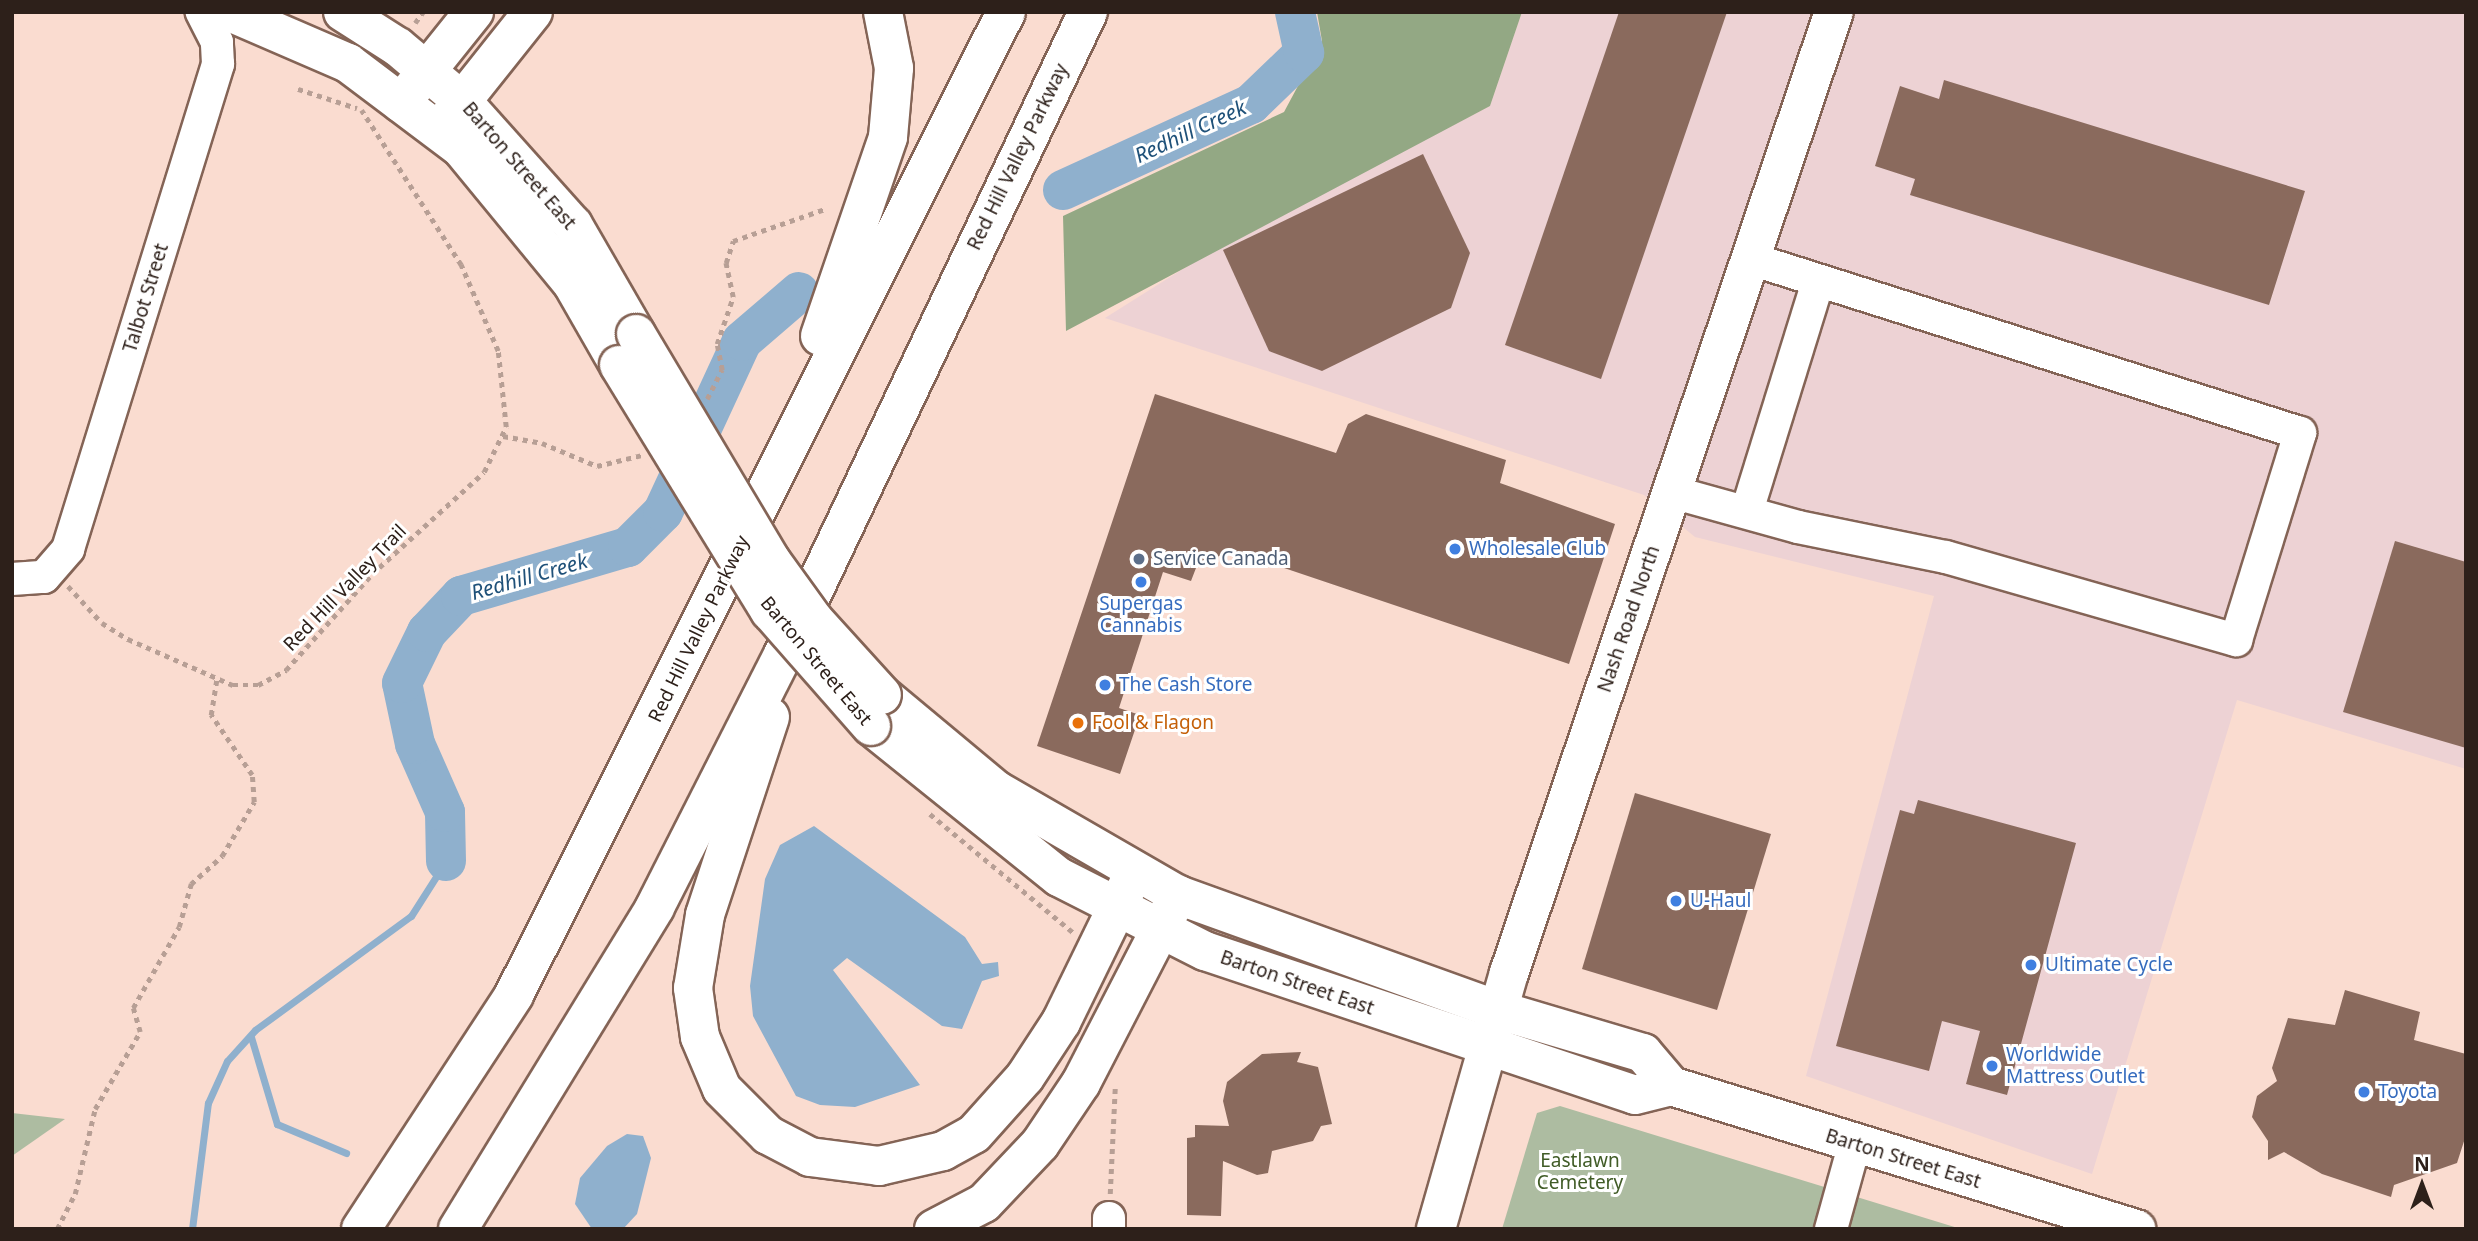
<!DOCTYPE html>
<style>
body{margin:0}
#map{position:relative;width:2478px;height:1241px;overflow:hidden;background:#fadcd0;font-family:"Noto Sans",sans-serif}
div>[style]{position:absolute}
.industrial>*{inset:0;background:#edd2d4}
.green>*{inset:0;background:#adbca1}
.forest>*{inset:0;background:#93a884}
.water>*{inset:0;background:#8fb0cd}
.stream>*{height:7px;margin:-3.5px;padding:0 3.5px;transform-origin:3.5px;border-radius:3.5px;background:#8fb0cd}
.river>*{height:40px;margin:-20px;padding:0 20px;transform-origin:20px;border-radius:20px;background:#8fb0cd}
.building>*{inset:0;background:#8a6a5d}
.path>*{height:4.5px;margin-top:-2.25px;transform-origin:0;background:repeating-linear-gradient(90deg,#b79f95 0 5px,transparent 0 10px)}
.roads{filter:drop-shadow(2px 0 #846456) drop-shadow(-2px 0 #846456) drop-shadow(0 2px #846456) drop-shadow(0 -2px #846456)}
.minor>*{height:32px;margin:-16px;padding:0 16px;transform-origin:16px;border-radius:16px;background:#fff}
.major>*{height:38px;margin:-19px;padding:0 19px;transform-origin:19px;border-radius:19px;background:#fff}
.highway>*{height:38px;margin:-19px;padding:0 19px;transform-origin:19px;border-radius:19px;background:#fff}
.bridges{filter:drop-shadow(2px 0 #846456) drop-shadow(-2px 0 #846456) drop-shadow(0 2px #846456) drop-shadow(0 -2px #846456)}
.major-bridge>*{height:38px;margin:-19px;padding:0 19px;transform-origin:19px;border-radius:19px;background:#fff}
.dots>*{width:19px;height:19px;translate:-50% -50%;box-sizing:border-box;border:4px solid #fff;border-radius:50%}
span{translate:-50% -50%;white-space:nowrap;text-align:center;line-height:1.15;-webkit-text-stroke:6px #fff;paint-order:stroke}
.street-label{font-size:19px;color:#2d201a}
.shop-label{font-size:19px;color:#366cbe}
.left{translate:0 -50%;text-align:left}
.service-label{font-size:19px;color:#4e5e75}
.food-label{font-size:19px;color:#c56008}
.park-label{font-size:19px;color:#415c27}
.water-label{font-size:21px;color:#1f5179;font-style:italic}
.frame{position:absolute;inset:0;border:14px solid #2d201a;pointer-events:none}
.north{position:absolute;left:2387px;top:1150px;width:70px;height:70px;-webkit-text-stroke:5px #fff;paint-order:stroke;rotate:0deg;font-size:19px;font-weight:700;line-height:28px;text-align:center;color:#2d201a}
.north::after{content:'';display:block;margin:auto;width:24px;height:32px;background:#2d201a;clip-path:polygon(50% 0,100% 100%,50% 72%,0 100%)}
</style>
<div id="map">
<div class="industrial">
<div style="clip-path:polygon(1522px 12px,2466px 12px,2466px 769px,2237px 700px,2092px 1174px,1806px 1076px,1934px 596px,1695px 537px,1644px 495px,1105px 318px,1213px 250px,1490px 106px)"></div>
</div>
<div class="green">
<div style="clip-path:polygon(1560px 1106px,1961px 1229px,1502px 1229px,1537px 1113px)"></div>
<div style="clip-path:polygon(12px 1113px,65px 1119px,12px 1156px)"></div>
</div>
<div class="forest">
<div style="clip-path:polygon(1317px 12px,1522px 12px,1490px 106px,1066px 331px,1063px 216px,1284px 112px,1322px 41px)"></div>
</div>
<div class="water">
<div style="clip-path:polygon(814px 826px,965px 937px,982px 964px,998px 962px,999px 976px,982px 981px,962px 1029px,942px 1026px,847px 958px,833px 970px,920px 1085px,855px 1107px,820px 1105px,796px 1096px,753px 1016px,750px 986px,765px 879px,780px 845px)"></div>
<div style="clip-path:polygon(627px 1134px,643px 1136px,651px 1158px,637px 1214px,623px 1229px,592px 1229px,575px 1204px,580px 1178px,607px 1146px)"></div>
</div>
<div class="stream">
<div style="left:251px;top:1037px;width:91px;rotate:73.4deg"></div>
<div style="left:277px;top:1124px;width:75px;rotate:22.8deg"></div>
<div style="left:192px;top:1229px;width:127px;rotate:-82.8deg"></div>
<div style="left:208px;top:1103px;width:46px;rotate:-65.7deg"></div>
<div style="left:227px;top:1061px;width:42px;rotate:-47.9deg"></div>
<div style="left:255px;top:1030px;width:193px;rotate:-36.2deg"></div>
<div style="left:411px;top:916px;width:65px;rotate:-57.5deg"></div>
</div>
<div class="river">
<div style="left:1063px;top:190px;width:207px;rotate:-24.6deg"></div>
<div style="left:1251px;top:104px;width:74px;rotate:-43.9deg"></div>
<div style="left:1304px;top:53px;width:42px;rotate:-102.4deg"></div>
<div style="left:446px;top:861px;width:49px;rotate:-91.2deg"></div>
<div style="left:445px;top:812px;width:74px;rotate:-113.8deg"></div>
<div style="left:415px;top:744px;width:62px;rotate:-102deg"></div>
<div style="left:402px;top:683px;width:57px;rotate:-63.9deg"></div>
<div style="left:427px;top:632px;width:50px;rotate:-46.6deg"></div>
<div style="left:461px;top:596px;width:174px;rotate:-16.4deg"></div>
<div style="left:628px;top:547px;width:49px;rotate:-45deg"></div>
<div style="left:663px;top:512px;width:188px;rotate:-65.2deg"></div>
<div style="left:742px;top:341px;width:75px;rotate:-40.7deg"></div>
</div>
<div class="building">
<div style="clip-path:polygon(1619px 12px,1727px 12px,1601px 379px,1505px 345px)"></div>
<div style="clip-path:polygon(1944px 80px,2305px 191px,2269px 305px,1910px 195px,1915px 179px,1875px 166px,1900px 86px,1939px 99px)"></div>
<div style="clip-path:polygon(1423px 154px,1470px 253px,1451px 308px,1322px 371px,1269px 351px,1223px 250px)"></div>
<div style="clip-path:polygon(1155px 394px,1336px 453px,1348px 424px,1366px 414px,1506px 460px,1500px 483px,1615px 524px,1569px 664px,1231px 550px,1196px 568px,1191px 581px,1163px 572px,1119px 708px,1140px 715px,1120px 774px,1037px 746px)"></div>
<div style="clip-path:polygon(2395px 541px,2466px 562px,2466px 748px,2343px 712px)"></div>
<div style="clip-path:polygon(1635px 793px,1771px 834px,1717px 1010px,1582px 969px)"></div>
<div style="clip-path:polygon(1918px 800px,2076px 843px,2007px 1095px,1966px 1084px,1980px 1031px,1942px 1021px,1929px 1071px,1836px 1046px,1900px 810px,1914px 814px)"></div>
<div style="clip-path:polygon(2345px 990px,2420px 1012px,2414px 1040px,2466px 1054px,2466px 1135px,2457px 1163px,2394px 1185px,2391px 1197px,2322px 1174px,2284px 1152px,2268px 1160px,2268px 1141px,2252px 1117px,2257px 1096px,2277px 1081px,2272px 1068px,2288px 1018px,2335px 1025px)"></div>
<div style="clip-path:polygon(1301px 1052px,1297px 1062px,1318px 1067px,1332px 1124px,1321px 1126px,1313px 1141px,1272px 1151px,1268px 1173px,1257px 1175px,1223px 1161px,1221px 1216px,1187px 1215px,1187px 1138px,1195px 1137px,1195px 1125px,1229px 1126px,1223px 1101px,1227px 1082px,1262px 1054px)"></div>
</div>
<div class="path">
<div style="left:415px;top:23px;width:14px;rotate:-54deg"></div>
<div style="left:298px;top:89px;width:62px;rotate:17.9deg"></div>
<div style="left:707px;top:399px;width:33px;rotate:-63deg"></div>
<div style="left:722px;top:370px;width:26px;rotate:-101deg"></div>
<div style="left:717px;top:344px;width:50px;rotate:-71.2deg"></div>
<div style="left:733px;top:297px;width:35px;rotate:-102deg"></div>
<div style="left:726px;top:263px;width:23px;rotate:-72deg"></div>
<div style="left:733px;top:241px;width:97px;rotate:-19.2deg"></div>
<div style="left:503px;top:436px;width:40px;rotate:10deg"></div>
<div style="left:542px;top:443px;width:60px;rotate:22.7deg"></div>
<div style="left:597px;top:466px;width:46px;rotate:-13.7deg"></div>
<div style="left:68px;top:586px;width:50px;rotate:47.4deg"></div>
<div style="left:102px;top:623px;width:31px;rotate:32deg"></div>
<div style="left:128px;top:639px;width:115px;rotate:23.7deg"></div>
<div style="left:233px;top:685px;width:25px"></div>
<div style="left:258px;top:685px;width:32px;rotate:-28deg"></div>
<div style="left:286px;top:670px;width:129px;rotate:-48.1deg"></div>
<div style="left:372px;top:574px;width:151px;rotate:-42.3deg"></div>
<div style="left:484px;top:472px;width:50px;rotate:-63.9deg"></div>
<div style="left:506px;top:427px;width:76px;rotate:-96deg"></div>
<div style="left:498px;top:351px;width:94px;rotate:-113.3deg"></div>
<div style="left:461px;top:265px;width:184px;rotate:-122.8deg"></div>
<div style="left:930px;top:814px;width:187px;rotate:39.6deg"></div>
<div style="left:1110px;top:1194px;width:107px;rotate:-87.3deg"></div>
<div style="left:57px;top:1229px;width:39px;rotate:-63deg"></div>
<div style="left:75px;top:1194px;width:87px;rotate:-76.8deg"></div>
<div style="left:95px;top:1109px;width:89px;rotate:-59.7deg"></div>
<div style="left:140px;top:1032px;width:25px;rotate:-106deg"></div>
<div style="left:133px;top:1008px;width:93px;rotate:-60.4deg"></div>
<div style="left:179px;top:927px;width:45px;rotate:-74.4deg"></div>
<div style="left:191px;top:884px;width:42px;rotate:-42.1deg"></div>
<div style="left:222px;top:856px;width:63px;rotate:-59.3deg"></div>
<div style="left:254px;top:802px;width:27px;rotate:-94deg"></div>
<div style="left:252px;top:775px;width:73px;rotate:-124.3deg"></div>
<div style="left:211px;top:715px;width:37px;rotate:-81deg"></div>
</div>
<div class="roads">
<div class="minor">
<div style="left:1672px;top:492px;width:131px;rotate:15.5deg"></div>
<div style="left:1798px;top:527px;width:151px;rotate:11.5deg"></div>
<div style="left:1946px;top:557px;width:302px;rotate:16deg"></div>
<div style="left:2236px;top:640px;width:217px;rotate:-72.8deg"></div>
<div style="left:2300px;top:433px;width:576px;rotate:-162.41deg"></div>
<div style="left:1747px;top:511px;width:241px;rotate:-72.8deg"></div>
<div style="left:12px;top:579px;width:32px;rotate:-4deg"></div>
<div style="left:44px;top:577px;width:37px;rotate:-49deg"></div>
<div style="left:68px;top:549px;width:508px;rotate:-72.81deg"></div>
<div style="left:218px;top:64px;width:22px;rotate:-93deg"></div>
<div style="left:217px;top:42px;width:34px;rotate:-117deg"></div>
<div style="left:1109px;top:1218px;width:11px;rotate:90deg"></div>
<div style="left:1831px;top:1229px;width:86px;rotate:-74.5deg"></div>
</div>
<div class="major">
<div style="left:230px;top:12px;width:129px;rotate:23.4deg"></div>
<div style="left:348px;top:63px;width:141px;rotate:37deg"></div>
<div style="left:461px;top:148px;width:175px;rotate:50.6deg"></div>
<div style="left:572px;top:283px;width:95px;rotate:60.2deg"></div>
<div style="left:343px;top:12px;width:65px;rotate:32.5deg"></div>
<div style="left:398px;top:47px;width:84px;rotate:40.2deg"></div>
<div style="left:462px;top:101px;width:166px;rotate:48.2deg"></div>
<div style="left:573px;top:225px;width:126px;rotate:60deg"></div>
<div style="left:882px;top:695px;width:148px;rotate:39.8deg"></div>
<div style="left:996px;top:790px;width:210px;rotate:30deg"></div>
<div style="left:1178px;top:895px;width:340px;rotate:19.8deg"></div>
<div style="left:1498px;top:1010px;width:151px;rotate:16.5deg"></div>
<div style="left:1643px;top:1053px;width:43px;rotate:49.7deg"></div>
<div style="left:871px;top:726px;width:241px;rotate:38.8deg"></div>
<div style="left:1059px;top:877px;width:164px;rotate:26.9deg"></div>
<div style="left:1205px;top:951px;width:453px;rotate:18.5deg"></div>
<div style="left:1635px;top:1095px;width:37px;rotate:-14deg"></div>
<div style="left:1671px;top:1086px;width:487px;rotate:17.1deg"></div>
<div style="left:1436px;top:1229px;width:266px;rotate:-74.1deg"></div>
<div style="left:1509px;top:973px;width:1014px;rotate:-71.32deg"></div>
</div>
<div class="highway">
<div style="left:401px;top:103px;width:117px;rotate:-51.3deg"></div>
<div style="left:439px;top:130px;width:151px;rotate:-51.5deg"></div>
<div style="left:820px;top:336px;width:210px;rotate:-71.1deg"></div>
<div style="left:888px;top:137px;width:69px;rotate:-85deg"></div>
<div style="left:894px;top:68px;width:57px;rotate:-101.1deg"></div>
<div style="left:770px;top:717px;width:208px;rotate:108.2deg"></div>
<div style="left:705px;top:915px;width:74px;rotate:99.3deg"></div>
<div style="left:693px;top:988px;width:49px;rotate:81.9deg"></div>
<div style="left:700px;top:1037px;width:56px;rotate:67.1deg"></div>
<div style="left:722px;top:1089px;width:65px;rotate:45deg"></div>
<div style="left:768px;top:1135px;width:47px;rotate:27.6deg"></div>
<div style="left:810px;top:1157px;width:70px;rotate:7.4deg"></div>
<div style="left:879px;top:1166px;width:66px;rotate:-13.2deg"></div>
<div style="left:943px;top:1151px;width:35px;rotate:-29deg"></div>
<div style="left:974px;top:1134px;width:76px;rotate:-48.2deg"></div>
<div style="left:1025px;top:1077px;width:66px;rotate:-56.8deg"></div>
<div style="left:1061px;top:1022px;width:167px;rotate:-64deg"></div>
<div style="left:361px;top:1229px;width:280px;rotate:-56.8deg"></div>
<div style="left:514px;top:995px;width:1099px;rotate:-63.41deg"></div>
<div style="left:458px;top:1229px;width:377px;rotate:-58.5deg"></div>
<div style="left:655px;top:907px;width:280px;rotate:-63.1deg"></div>
<div style="left:782px;top:657px;width:714px;rotate:-64.62deg"></div>
<div style="left:934px;top:1229px;width:56px;rotate:-27.5deg"></div>
<div style="left:984px;top:1203px;width:81px;rotate:-46.5deg"></div>
<div style="left:1040px;top:1144px;width:73px;rotate:-56.1deg"></div>
<div style="left:1081px;top:1083px;width:212px;rotate:-62.7deg"></div>
</div>
</div>
<div class="bridges">
<div class="major-bridge">
<div style="left:636px;top:334px;width:262px;rotate:59.2deg"></div>
<div style="left:770px;top:559px;width:75px;rotate:54.2deg"></div>
<div style="left:814px;top:620px;width:101px;rotate:47.8deg"></div>
<div style="left:619px;top:365px;width:289px;rotate:58.5deg"></div>
<div style="left:770px;top:611px;width:153px;rotate:48.7deg"></div>
</div>
</div>
<div class="dots">
<div style="left:1455px;top:549px;background:#3f7fe0"></div>
<div style="left:1139px;top:559px;background:#5c6f8a"></div>
<div style="left:1141px;top:582px;background:#3f7fe0"></div>
<div style="left:1105px;top:685px;background:#3f7fe0"></div>
<div style="left:1078px;top:723px;background:#e8710a"></div>
<div style="left:1676px;top:901px;background:#3f7fe0"></div>
<div style="left:2031px;top:965px;background:#3f7fe0"></div>
<div style="left:1992px;top:1066px;background:#3f7fe0"></div>
<div style="left:2364px;top:1092px;background:#3f7fe0"></div>
</div>
<div class="street-label">
<span style="left:1018px;top:157px;rotate:-64deg">Red Hill Valley Parkway</span>
<span style="left:519px;top:166px;rotate:49deg">Barton Street East</span>
<span style="left:146px;top:298px;rotate:-73deg">Talbot Street</span>
<span style="left:345px;top:588px;rotate:-46deg">Red Hill Valley Trail</span>
<span style="left:1629px;top:619px;rotate:-71deg">Nash Road North</span>
<span style="left:699px;top:629px;rotate:-64deg">Red Hill Valley Parkway</span>
<span style="left:816px;top:661px;rotate:50deg">Barton Street East</span>
<span style="left:1297px;top:983px;rotate:19deg">Barton Street East</span>
<span style="left:1903px;top:1159px;rotate:17deg">Barton Street East</span>
</div>
<div class="shop-label">
<span class="left" style="left:1469px;top:549px">Wholesale Club</span>
<span style="left:1141px;top:615px">Supergas<br>Cannabis</span>
<span class="left" style="left:1119px;top:685px">The Cash Store</span>
<span class="left" style="left:1690px;top:901px">U-Haul</span>
<span class="left" style="left:2045px;top:965px">Ultimate Cycle</span>
<span class="left" style="left:2006px;top:1066px">Worldwide<br>Mattress Outlet</span>
<span class="left" style="left:2378px;top:1092px">Toyota</span>
</div>
<div class="service-label">
<span class="left" style="left:1153px;top:559px">Service Canada</span>
</div>
<div class="food-label">
<span class="left" style="left:1092px;top:723px">Fool &amp; Flagon</span>
</div>
<div class="park-label">
<span style="left:1580px;top:1172px">Eastlawn<br>Cemetery</span>
</div>
<div class="water-label">
<span style="left:1190px;top:131px;rotate:-25deg">Redhill Creek</span>
<span style="left:529px;top:576px;rotate:-16deg">Redhill Creek</span>
</div>
<div class="frame"></div>
<div class="north">N</div>
</div>
